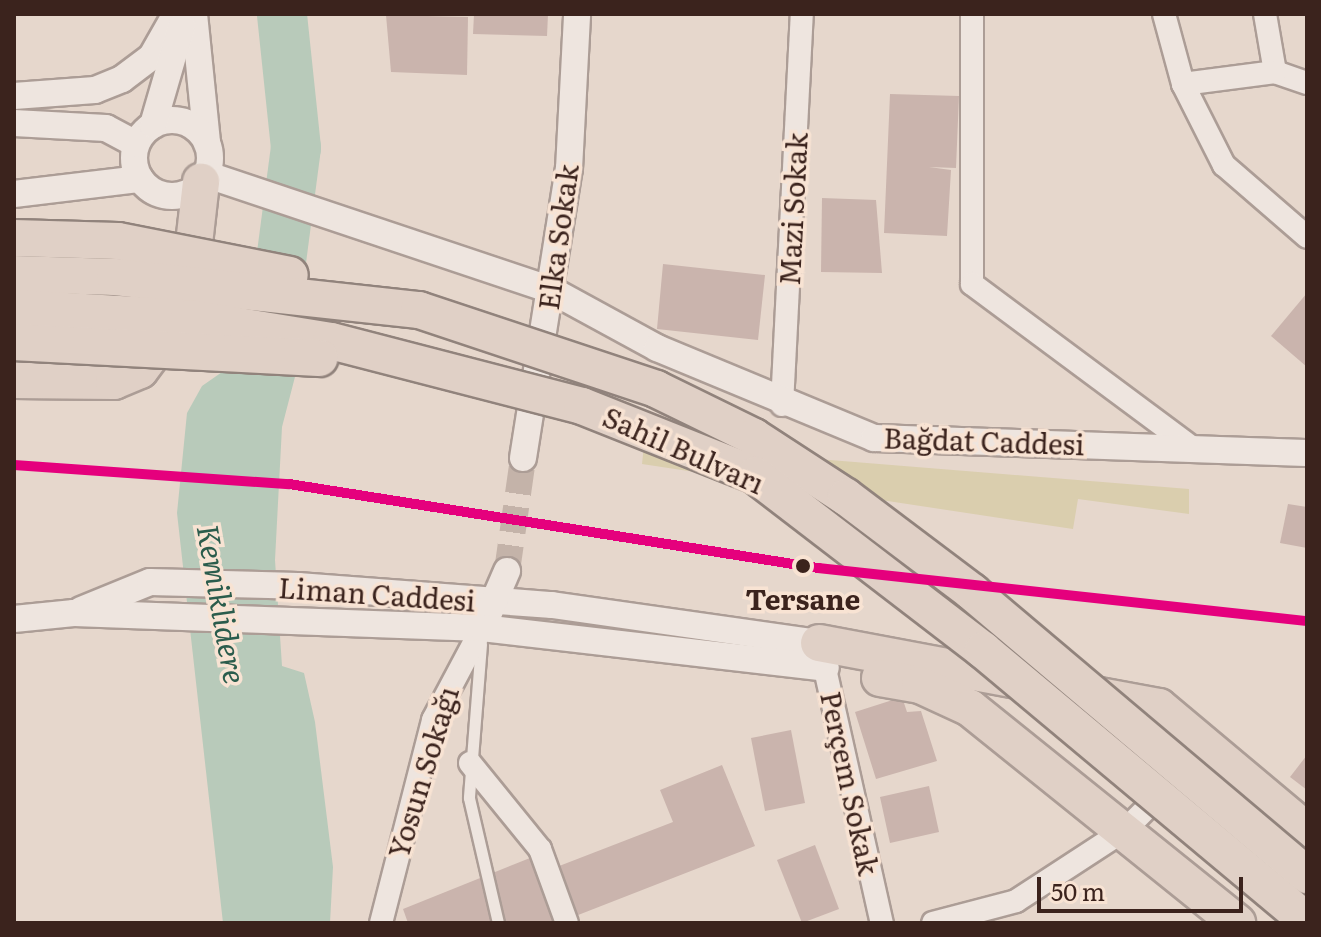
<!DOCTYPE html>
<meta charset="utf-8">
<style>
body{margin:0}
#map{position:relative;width:1321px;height:937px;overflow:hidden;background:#e6d7cc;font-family:Literata,serif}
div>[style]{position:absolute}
.green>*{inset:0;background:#daceae}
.water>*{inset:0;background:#b8caba}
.river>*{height:50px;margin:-25px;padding:0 25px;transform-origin:25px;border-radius:25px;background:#b8caba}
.building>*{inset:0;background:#cab4ad}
.tertiary-tunnel>*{height:26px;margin-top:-13px;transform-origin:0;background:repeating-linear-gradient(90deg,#c4b3a9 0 26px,transparent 0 39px)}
.roads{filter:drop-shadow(2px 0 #ac9d96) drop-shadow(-2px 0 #ac9d96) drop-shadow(0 2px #ac9d96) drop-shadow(0 -2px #ac9d96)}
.service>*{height:11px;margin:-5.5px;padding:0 5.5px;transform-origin:5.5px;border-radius:5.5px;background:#eee5df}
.minor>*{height:22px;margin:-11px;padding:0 11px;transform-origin:11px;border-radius:11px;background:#eee5df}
.tertiary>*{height:26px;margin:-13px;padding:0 13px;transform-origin:13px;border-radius:13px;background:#eee5df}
.tertiary>.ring{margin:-13px;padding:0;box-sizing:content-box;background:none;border:26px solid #eee5df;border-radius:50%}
.trunk>*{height:36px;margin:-18px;padding:0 18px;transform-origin:18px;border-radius:18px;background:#e0d0c6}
.bridges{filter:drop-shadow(2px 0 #91837c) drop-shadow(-2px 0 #91837c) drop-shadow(0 2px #91837c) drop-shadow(0 -2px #91837c)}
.trunk-bridge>*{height:36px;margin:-18px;padding:0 18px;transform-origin:18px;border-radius:18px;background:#e0d0c6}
.rail-1>*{height:10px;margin:-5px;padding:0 5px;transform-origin:5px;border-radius:5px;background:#e5007d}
.dots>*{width:22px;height:22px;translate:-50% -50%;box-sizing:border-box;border:4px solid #f8e3d3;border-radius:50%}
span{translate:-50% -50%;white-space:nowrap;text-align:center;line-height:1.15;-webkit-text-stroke:7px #f8e3d3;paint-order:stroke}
.street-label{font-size:28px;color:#3b231d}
.stop-label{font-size:28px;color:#3b231d;font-weight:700}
.water-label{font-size:30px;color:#2b5c4c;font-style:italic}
.frame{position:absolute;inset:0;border:16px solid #3b231d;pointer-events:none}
.scale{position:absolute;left:1037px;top:877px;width:206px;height:36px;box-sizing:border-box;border:4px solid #3b231d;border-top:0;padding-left:10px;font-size:24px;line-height:28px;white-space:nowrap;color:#3b231d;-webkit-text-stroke:6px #f8e3d3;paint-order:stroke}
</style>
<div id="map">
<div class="green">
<div style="clip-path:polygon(644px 445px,1189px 489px,1189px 514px,1078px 499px,1073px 529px,642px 464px)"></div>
</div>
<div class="water">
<div style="clip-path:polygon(235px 363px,296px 373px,282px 427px,275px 560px,282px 666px,304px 673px,315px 722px,333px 867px,330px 923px,223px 923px,177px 513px,187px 413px,202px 386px)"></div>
</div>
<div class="river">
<div style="left:273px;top:322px;width:176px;rotate:-82.5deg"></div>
<div style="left:296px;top:148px;width:135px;rotate:-96deg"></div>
</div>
<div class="building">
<div style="clip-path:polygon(474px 14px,548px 14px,547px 36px,473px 34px)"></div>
<div style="clip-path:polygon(386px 15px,468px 17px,467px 75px,391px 72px)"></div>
<div style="clip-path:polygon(890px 94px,959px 96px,956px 168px,929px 167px,951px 170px,947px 236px,884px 233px)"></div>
<div style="clip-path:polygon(822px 198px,876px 200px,882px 273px,821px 272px)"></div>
<div style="clip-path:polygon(663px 264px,765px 275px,758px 340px,657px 329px)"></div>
<div style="clip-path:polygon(1307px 293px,1307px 367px,1271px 336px)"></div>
<div style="clip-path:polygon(1288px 504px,1307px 507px,1307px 548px,1280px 543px)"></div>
<div style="clip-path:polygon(902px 697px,907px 712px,921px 711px,937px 761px,876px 779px,855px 712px)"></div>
<div style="clip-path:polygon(791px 730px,805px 803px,765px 811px,751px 738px)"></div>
<div style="clip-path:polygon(1307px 755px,1307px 790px,1290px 777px)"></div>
<div style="clip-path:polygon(722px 765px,755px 846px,573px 917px,554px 868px,673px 822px,660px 790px)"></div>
<div style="clip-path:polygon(929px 786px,939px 832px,890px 843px,880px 797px)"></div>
<div style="clip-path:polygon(815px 845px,839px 909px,802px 923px,777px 860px)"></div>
<div style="clip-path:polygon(535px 856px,562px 923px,408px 923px,403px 909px)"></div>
</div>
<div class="tertiary-tunnel">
<div style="left:507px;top:571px;width:114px;rotate:-81.9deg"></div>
</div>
<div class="roads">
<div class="service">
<div style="left:481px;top:644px;width:154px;rotate:94.5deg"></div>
<div style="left:469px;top:798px;width:128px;rotate:76.9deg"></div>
</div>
<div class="minor">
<div style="left:972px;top:14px;width:270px;rotate:90deg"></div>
<div style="left:972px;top:284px;width:277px;rotate:36.6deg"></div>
<div style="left:1164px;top:14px;width:73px;rotate:74.8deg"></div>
<div style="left:1183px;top:84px;width:91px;rotate:63.2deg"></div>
<div style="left:1224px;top:165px;width:110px;rotate:40.9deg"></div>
<div style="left:1265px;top:14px;width:59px;rotate:80.2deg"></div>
<div style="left:1275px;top:72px;width:34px;rotate:19deg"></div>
<div style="left:1183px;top:84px;width:93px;rotate:-7.4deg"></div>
<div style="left:782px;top:405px;width:392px;rotate:-87.1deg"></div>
<div style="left:821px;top:651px;width:279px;rotate:77.4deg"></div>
<div style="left:470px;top:763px;width:111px;rotate:50.9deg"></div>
<div style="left:540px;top:849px;width:79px;rotate:70deg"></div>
<div style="left:381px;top:923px;width:210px;rotate:-75.6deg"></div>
<div style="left:433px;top:720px;width:104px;rotate:-62deg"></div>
<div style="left:933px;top:923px;width:86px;rotate:-14.8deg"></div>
<div style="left:1016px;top:901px;width:130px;rotate:-33.1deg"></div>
<div style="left:1125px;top:830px;width:59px;rotate:-45deg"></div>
</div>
<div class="tertiary">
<div style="left:194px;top:14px;width:130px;rotate:84.2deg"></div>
<div style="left:14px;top:96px;width:81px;rotate:-4.2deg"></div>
<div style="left:95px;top:90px;width:29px;rotate:-22deg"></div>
<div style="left:122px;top:79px;width:38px;rotate:-37deg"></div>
<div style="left:152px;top:56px;width:48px;rotate:-60.3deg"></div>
<div class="ring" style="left:134px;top:120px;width:50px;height:50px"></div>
<div style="left:14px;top:123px;width:92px;rotate:3.1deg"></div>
<div style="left:106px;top:128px;width:34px;rotate:28deg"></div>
<div style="left:153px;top:125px;width:104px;rotate:-73.8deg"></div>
<div style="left:205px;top:174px;width:363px;rotate:18.5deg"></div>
<div style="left:549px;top:289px;width:123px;rotate:28.6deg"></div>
<div style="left:657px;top:348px;width:235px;rotate:22.5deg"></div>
<div style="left:874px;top:438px;width:433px;rotate:2deg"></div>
<div style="left:14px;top:194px;width:127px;rotate:-6.8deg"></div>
<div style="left:523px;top:458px;width:293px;rotate:-81deg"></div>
<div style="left:569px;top:169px;width:155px;rotate:-87deg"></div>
<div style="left:81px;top:610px;width:74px;rotate:-22.1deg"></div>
<div style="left:150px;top:582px;width:148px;rotate:1.5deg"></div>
<div style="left:298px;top:586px;width:255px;rotate:4.3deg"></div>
<div style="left:552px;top:605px;width:270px;rotate:8.1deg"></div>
<div style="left:488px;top:615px;width:48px;rotate:-66.6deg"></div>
<div style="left:14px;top:619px;width:60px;rotate:-5.7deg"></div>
<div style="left:74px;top:613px;width:408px;rotate:2.1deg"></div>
<div style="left:482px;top:628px;width:346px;rotate:6.6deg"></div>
</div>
<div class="trunk">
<div style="left:14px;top:380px;width:100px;rotate:0.6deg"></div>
<div style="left:114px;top:381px;width:28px;rotate:-23deg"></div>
<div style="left:140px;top:370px;width:49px;rotate:-53.4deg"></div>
<div style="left:169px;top:331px;width:65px;rotate:-70.2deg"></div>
<div style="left:191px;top:270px;width:89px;rotate:-83.5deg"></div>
<div style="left:819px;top:643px;width:218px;rotate:10.6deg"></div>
<div style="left:880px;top:678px;width:41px;rotate:9.9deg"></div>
<div style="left:920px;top:685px;width:55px;rotate:24.7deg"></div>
<div style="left:970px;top:708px;width:343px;rotate:38.8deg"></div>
<div style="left:1083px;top:693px;width:77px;rotate:10.4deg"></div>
<div style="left:1159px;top:707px;width:193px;rotate:40deg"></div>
</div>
</div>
<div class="bridges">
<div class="trunk-bridge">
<div style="left:14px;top:238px;width:104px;rotate:1.7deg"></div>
<div style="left:118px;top:241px;width:175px;rotate:11.2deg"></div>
<div style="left:14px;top:274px;width:101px;rotate:1.7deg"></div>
<div style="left:115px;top:277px;width:306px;rotate:6.2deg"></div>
<div style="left:419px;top:310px;width:250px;rotate:18.4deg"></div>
<div style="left:656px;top:389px;width:109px;rotate:26.1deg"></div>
<div style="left:754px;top:437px;width:110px;rotate:33.1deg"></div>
<div style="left:846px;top:497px;width:158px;rotate:37deg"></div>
<div style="left:972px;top:592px;width:439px;rotate:40.2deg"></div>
<div style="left:14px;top:308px;width:175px;rotate:3.3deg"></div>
<div style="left:189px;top:318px;width:144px;rotate:9.2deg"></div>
<div style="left:331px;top:341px;width:259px;rotate:14.5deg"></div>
<div style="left:582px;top:406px;width:186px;rotate:21.7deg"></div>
<div style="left:755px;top:475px;width:287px;rotate:37.5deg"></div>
<div style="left:983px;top:650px;width:422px;rotate:39.9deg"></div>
<div style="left:14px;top:342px;width:306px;rotate:3deg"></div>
</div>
</div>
<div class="rail-1">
<div style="left:14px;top:465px;width:276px;rotate:4deg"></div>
<div style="left:289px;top:484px;width:536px;rotate:9.02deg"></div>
<div style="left:818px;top:568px;width:492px;rotate:6.2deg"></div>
</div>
<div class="dots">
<div style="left:803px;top:566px;background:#3b231d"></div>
</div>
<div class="street-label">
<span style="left:792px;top:209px;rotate:-87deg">Mazi Sokak</span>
<span style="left:557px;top:237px;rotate:-82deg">Elka Sokak</span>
<span style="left:984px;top:440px;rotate:2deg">Bağdat Caddesi</span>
<span style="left:684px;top:449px;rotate:24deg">Sahil Bulvarı</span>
<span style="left:377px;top:593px;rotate:4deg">Liman Caddesi</span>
<span style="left:422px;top:772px;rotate:-73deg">Yosun Sokağı</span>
<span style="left:851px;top:783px;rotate:78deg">Perçem Sokak</span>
</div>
<div class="stop-label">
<span style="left:803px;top:598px">Tersane</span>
</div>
<div class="water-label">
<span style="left:223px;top:604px;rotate:80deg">Kemiklidere</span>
</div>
<div class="frame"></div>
<div class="scale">50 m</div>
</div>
